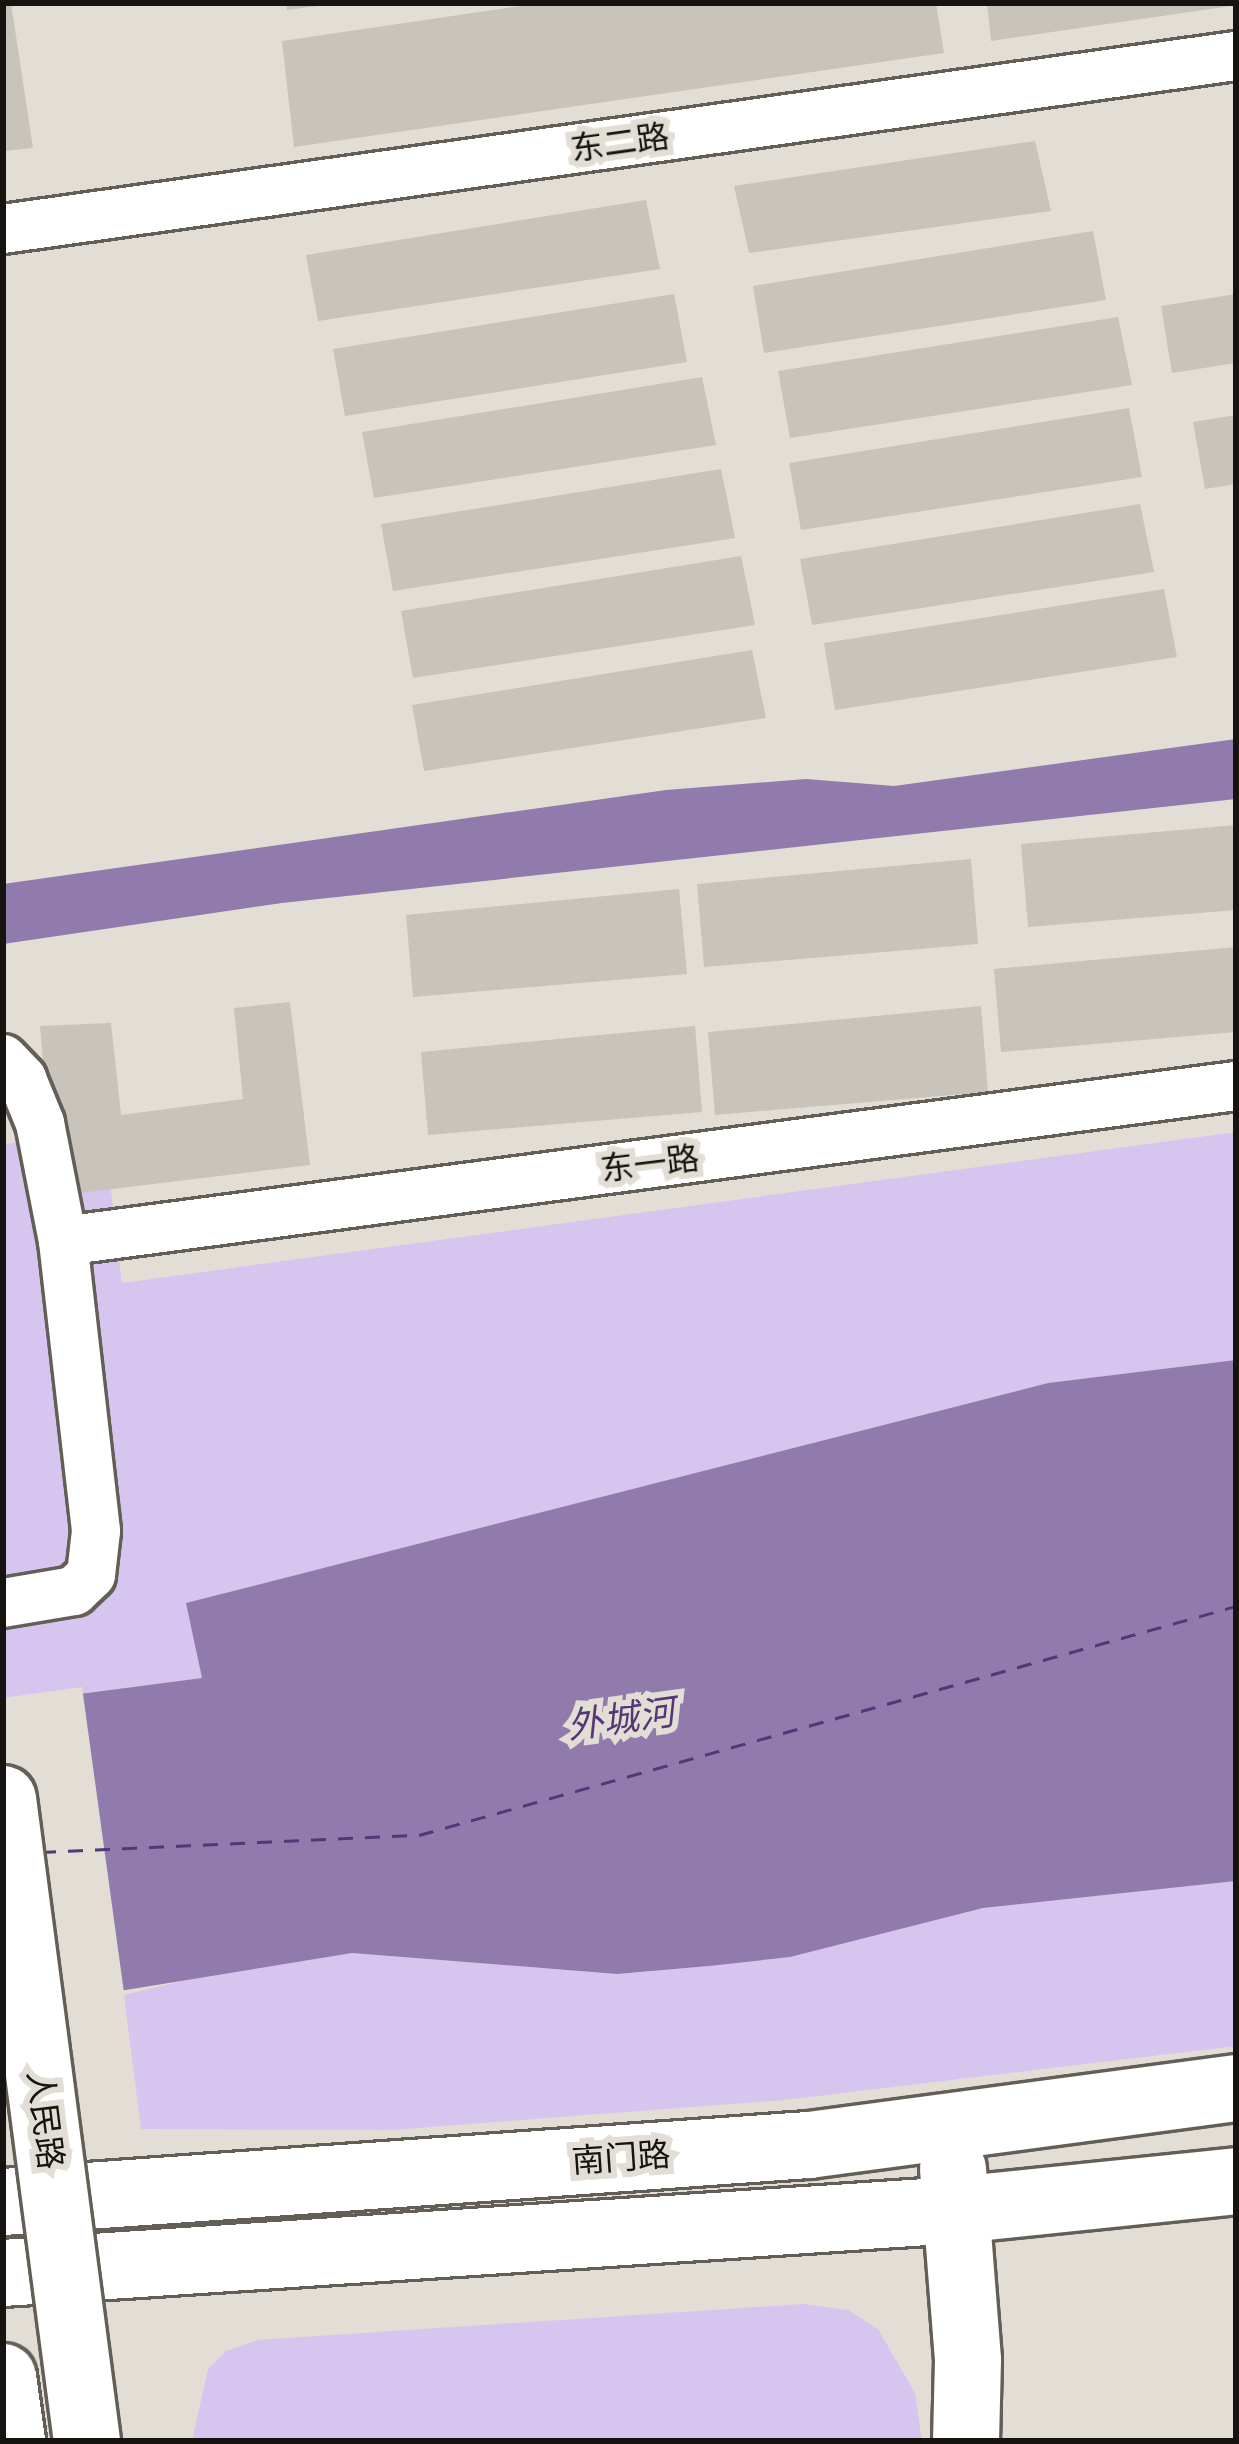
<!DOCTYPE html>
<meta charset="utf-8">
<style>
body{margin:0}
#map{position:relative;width:1239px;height:2444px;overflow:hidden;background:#e3ded5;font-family:"Crimson Pro","Noto Sans SC",serif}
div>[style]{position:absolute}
.green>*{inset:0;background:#d6c5ee}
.water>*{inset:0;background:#907bac}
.pier>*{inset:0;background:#e3ded5}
.ferry>*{height:3px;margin-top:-1.5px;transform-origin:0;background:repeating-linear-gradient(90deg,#553777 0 15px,transparent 0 27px)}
.building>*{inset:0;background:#c8c3bb}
.roads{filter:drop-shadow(3px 0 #635f57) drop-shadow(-3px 0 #635f57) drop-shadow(0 3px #635f57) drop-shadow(0 -3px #635f57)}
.street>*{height:48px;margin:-24px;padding:0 24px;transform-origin:24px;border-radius:24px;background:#fff}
.secondary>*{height:66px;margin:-33px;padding:0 33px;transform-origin:33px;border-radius:33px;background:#fff}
.primary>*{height:66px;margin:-33px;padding:0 33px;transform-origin:33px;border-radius:33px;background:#fff}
.bridges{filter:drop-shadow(3px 0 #635f57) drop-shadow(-3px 0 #635f57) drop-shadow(0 3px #635f57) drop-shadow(0 -3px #635f57)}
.primary-bridge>*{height:66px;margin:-33px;padding:0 33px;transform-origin:33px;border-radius:33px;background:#fff}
span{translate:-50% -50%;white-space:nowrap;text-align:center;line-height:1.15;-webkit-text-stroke:12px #e3ded5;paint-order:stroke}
.street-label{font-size:33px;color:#151411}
.water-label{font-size:36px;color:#553777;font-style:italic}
.frame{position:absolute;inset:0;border:6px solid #151411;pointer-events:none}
</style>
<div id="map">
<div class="green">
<div style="clip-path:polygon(104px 1132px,122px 1283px,1236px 1132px,1236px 1360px,1048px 1383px,187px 1603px,202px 1678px,3px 1704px,3px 1144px)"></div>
<div style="clip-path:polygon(1236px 1881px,1236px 2046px,785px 2100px,390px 2130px,141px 2129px,124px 1995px,262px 1962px,352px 1953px,617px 1974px,709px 1966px,983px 1908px)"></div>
<div style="clip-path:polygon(803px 2304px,848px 2310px,878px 2329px,915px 2393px,922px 2441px,192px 2441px,208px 2369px,226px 2351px,258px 2340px)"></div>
</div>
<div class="water">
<div style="clip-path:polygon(1236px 739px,1236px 799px,282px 903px,3px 944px,3px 884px,666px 790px,806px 779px,894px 786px)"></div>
<div style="clip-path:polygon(1236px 1360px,1236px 1881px,983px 1908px,790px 1957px,709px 1966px,617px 1974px,352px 1953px,3px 2010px,3px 1704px,202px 1678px,186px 1603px,1048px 1383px)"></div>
</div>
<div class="pier">
<div style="clip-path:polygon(82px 1687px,125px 2000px,3px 2016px,3px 1698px)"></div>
</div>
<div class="ferry">
<div style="left:41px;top:1852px;width:378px;rotate:-2.6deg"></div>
<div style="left:419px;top:1835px;width:848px;rotate:-15.66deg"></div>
</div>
<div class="building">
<div style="clip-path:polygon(3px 3px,11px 3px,33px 148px,3px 151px)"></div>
<div style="clip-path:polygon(286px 3px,316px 3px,317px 6px,287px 10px)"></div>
<div style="clip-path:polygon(540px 3px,936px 3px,944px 53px,294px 147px,282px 41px)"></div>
<div style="clip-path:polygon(987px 3px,1230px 3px,1231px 6px,991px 41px)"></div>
<div style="clip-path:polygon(1035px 141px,1051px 211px,749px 253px,734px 186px)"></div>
<div style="clip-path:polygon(646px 200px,660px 269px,318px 321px,306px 255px)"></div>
<div style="clip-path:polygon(1093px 231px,1106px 300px,764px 353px,753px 286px)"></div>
<div style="clip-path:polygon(674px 294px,687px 362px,345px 416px,333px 349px)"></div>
<div style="clip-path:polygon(1236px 294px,1236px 363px,1172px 373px,1161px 306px)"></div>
<div style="clip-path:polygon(1118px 317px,1132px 385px,790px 438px,778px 371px)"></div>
<div style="clip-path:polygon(702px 377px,716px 445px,374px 498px,362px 432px)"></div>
<div style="clip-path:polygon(1129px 408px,1142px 477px,801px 530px,789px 463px)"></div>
<div style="clip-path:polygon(1236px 415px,1236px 484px,1205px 489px,1193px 422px)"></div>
<div style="clip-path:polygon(721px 469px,735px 538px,393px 591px,381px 524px)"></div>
<div style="clip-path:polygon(1140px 504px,1154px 572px,812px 625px,800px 559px)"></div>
<div style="clip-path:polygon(741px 556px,755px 625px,413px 678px,401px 611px)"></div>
<div style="clip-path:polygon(1164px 589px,1177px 657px,835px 710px,824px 643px)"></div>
<div style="clip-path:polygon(752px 650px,766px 718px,424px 771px,412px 705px)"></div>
<div style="clip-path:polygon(1236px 825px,1236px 910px,1028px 927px,1021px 844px)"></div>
<div style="clip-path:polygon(971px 859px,978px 944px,704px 967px,697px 884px)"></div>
<div style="clip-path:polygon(679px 889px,687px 974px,413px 997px,406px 915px)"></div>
<div style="clip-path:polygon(1236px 947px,1236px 1032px,1001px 1052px,994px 969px)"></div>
<div style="clip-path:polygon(290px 1002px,310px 1165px,55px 1196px,40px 1026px,111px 1023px,121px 1115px,243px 1099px,234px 1008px)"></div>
<div style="clip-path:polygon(981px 1006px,988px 1092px,715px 1115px,708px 1032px)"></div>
<div style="clip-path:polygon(695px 1026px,702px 1112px,428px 1135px,421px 1052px)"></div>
</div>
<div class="roads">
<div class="street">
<div style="left:3px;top:229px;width:1245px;rotate:-7.99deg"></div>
<div style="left:3px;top:1059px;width:28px;rotate:46deg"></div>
<div style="left:22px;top:1079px;width:48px;rotate:67.8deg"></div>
<div style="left:40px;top:1123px;width:120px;rotate:79deg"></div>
<div style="left:63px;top:1241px;width:292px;rotate:83.5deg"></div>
<div style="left:96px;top:1531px;width:44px;rotate:96.5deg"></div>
<div style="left:91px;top:1575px;width:23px;rotate:137deg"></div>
<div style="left:74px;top:1591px;width:72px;rotate:170.4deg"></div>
<div style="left:63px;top:1241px;width:1183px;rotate:-7.53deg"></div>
</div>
<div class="secondary">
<div style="left:953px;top:2169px;width:192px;rotate:85.5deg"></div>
<div style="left:968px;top:2360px;width:81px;rotate:91.4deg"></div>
<div style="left:3px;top:2202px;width:808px;rotate:-4.05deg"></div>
<div style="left:809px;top:2145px;width:431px;rotate:-7.6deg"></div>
<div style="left:3px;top:2273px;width:956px;rotate:-3.78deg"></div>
<div style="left:957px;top:2210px;width:281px;rotate:-5.9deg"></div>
</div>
<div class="primary">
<div style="left:3px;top:2377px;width:65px;rotate:82deg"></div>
</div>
</div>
<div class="bridges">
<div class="primary-bridge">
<div style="left:3px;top:1799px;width:647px;rotate:82.55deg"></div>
</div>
</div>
<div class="street-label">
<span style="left:620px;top:143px;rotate:-8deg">东二路</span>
<span style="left:650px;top:1164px;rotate:-7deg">东一路</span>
<span style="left:45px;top:2120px;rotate:83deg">人民路</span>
<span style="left:621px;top:2158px;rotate:-4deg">南门路</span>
</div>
<div class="water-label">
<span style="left:621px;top:1720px;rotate:-8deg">外城河</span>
</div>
<div class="frame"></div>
</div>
